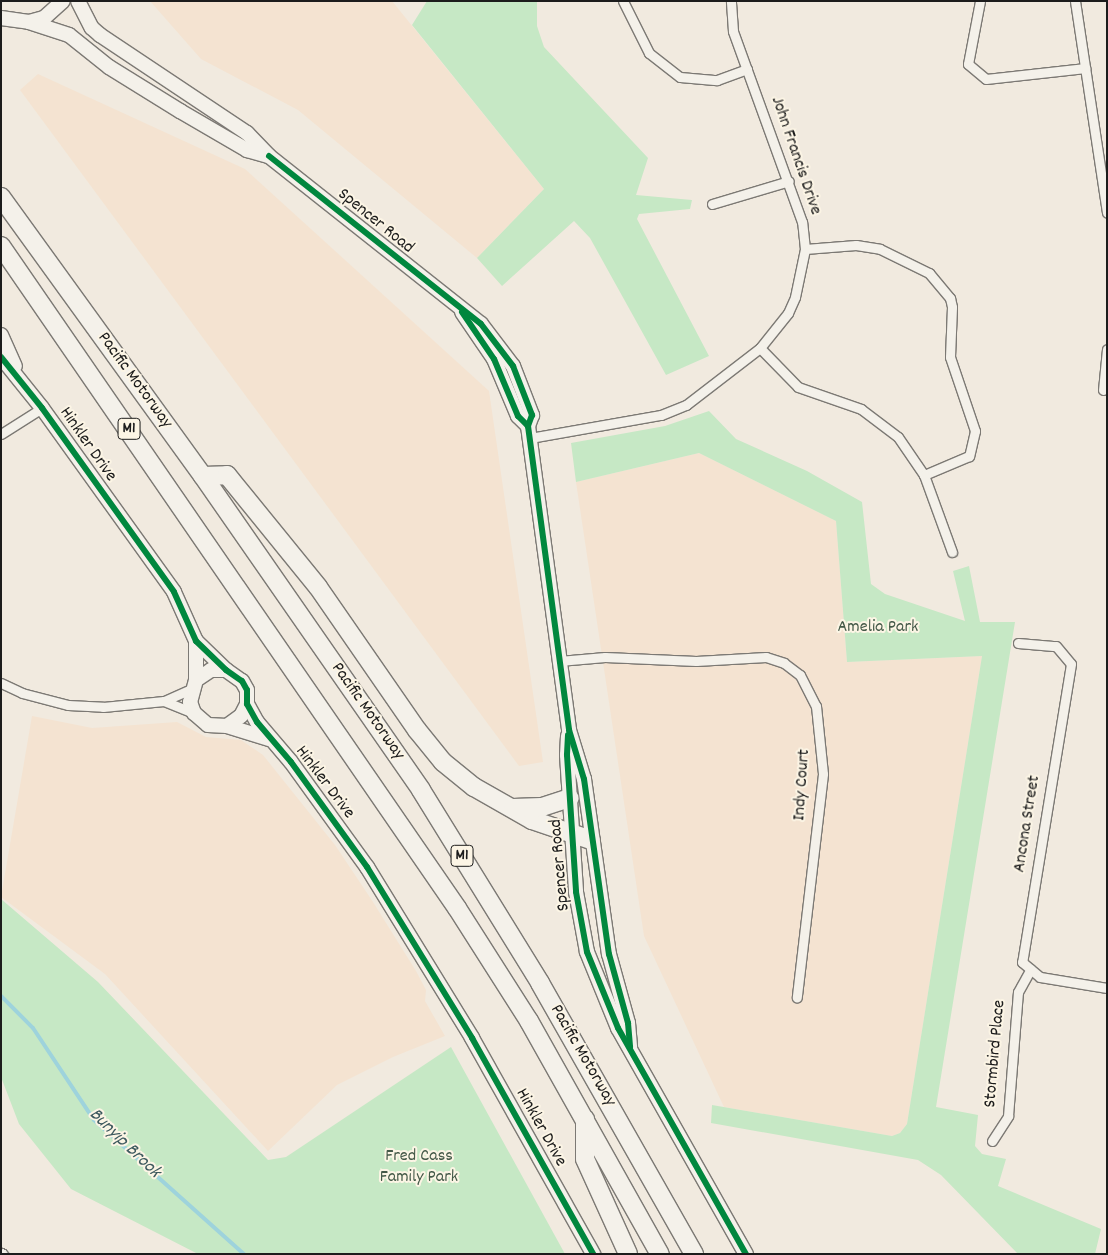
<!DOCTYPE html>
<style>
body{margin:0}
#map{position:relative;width:1108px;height:1255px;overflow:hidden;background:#f1eadf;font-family:Dekko,sans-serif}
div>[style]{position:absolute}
.built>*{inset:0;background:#f4e3d1}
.green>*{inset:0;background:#c6e8c5}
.stream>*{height:4px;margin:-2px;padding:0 2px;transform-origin:2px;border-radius:2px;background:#9ed3dc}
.roads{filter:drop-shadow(1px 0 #7c7974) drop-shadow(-1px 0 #7c7974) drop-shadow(0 1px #7c7974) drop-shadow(0 -1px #7c7974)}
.street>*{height:9px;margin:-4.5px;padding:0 4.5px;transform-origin:4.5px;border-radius:4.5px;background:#f4f1ea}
.secondary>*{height:14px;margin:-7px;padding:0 7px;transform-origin:7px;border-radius:7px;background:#f4f1ea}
.highway>*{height:18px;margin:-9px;padding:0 9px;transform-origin:9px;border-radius:9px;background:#f4f1ea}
.cycleway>*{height:6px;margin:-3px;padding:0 3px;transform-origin:3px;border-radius:3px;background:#00873e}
span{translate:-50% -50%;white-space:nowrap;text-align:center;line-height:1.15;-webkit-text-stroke:4px #fcf5e5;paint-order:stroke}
.shield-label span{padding:1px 4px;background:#fcf5e5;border:1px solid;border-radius:4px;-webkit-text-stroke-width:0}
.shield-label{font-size:16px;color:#1c1c1c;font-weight:700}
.street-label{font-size:18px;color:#1c1c1c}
.park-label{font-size:18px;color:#445948}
.water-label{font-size:19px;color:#3d595e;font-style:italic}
.frame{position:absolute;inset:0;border:2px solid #1c1c1c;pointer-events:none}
</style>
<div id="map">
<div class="built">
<div style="clip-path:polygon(150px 1px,392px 1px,544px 189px,477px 258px,298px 110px,201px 59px)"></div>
<div style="clip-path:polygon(38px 74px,245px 169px,489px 391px,543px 762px,519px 766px,20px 90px)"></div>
<div style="clip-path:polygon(699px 453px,836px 521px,847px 662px,982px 656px,907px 1124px,900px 1133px,892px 1136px,724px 1107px,644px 936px,576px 482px)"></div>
<div style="clip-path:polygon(32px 716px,92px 728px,177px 722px,206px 737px,241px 740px,263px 755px,335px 845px,373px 902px,416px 971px,426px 990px,425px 1001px,445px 1036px,393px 1057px,337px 1085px,268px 1151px,105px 974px,1px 897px)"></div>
</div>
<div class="green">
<div style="clip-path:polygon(427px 1px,537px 1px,537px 26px,544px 47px,648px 158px,636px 195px,692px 200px,690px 209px,639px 214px,637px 219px,709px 356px,666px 375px,590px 238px,574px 221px,502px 286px,477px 258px,544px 189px,412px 25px)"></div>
<div style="clip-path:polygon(709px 411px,736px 439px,807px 471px,862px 502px,871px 584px,885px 594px,965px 621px,953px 571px,969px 566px,980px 622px,1015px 622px,936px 1107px,978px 1115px,975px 1146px,982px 1154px,1006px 1159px,998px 1186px,1101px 1229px,1095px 1254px,1018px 1254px,941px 1175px,918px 1160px,711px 1123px,712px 1105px,892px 1136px,900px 1133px,907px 1124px,982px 656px,847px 662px,836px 521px,699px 453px,576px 482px,571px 443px,665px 426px)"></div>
<div style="clip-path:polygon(1px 899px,98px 982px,268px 1160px,286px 1157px,451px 1047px,565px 1254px,198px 1254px,71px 1189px,19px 1124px,1px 1077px)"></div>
</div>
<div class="stream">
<div style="left:1px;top:996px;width:45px;rotate:45deg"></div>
<div style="left:33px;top:1028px;width:110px;rotate:56.5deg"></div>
<div style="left:94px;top:1120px;width:201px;rotate:41.8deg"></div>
</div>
<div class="roads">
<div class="street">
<div style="left:623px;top:1px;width:58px;rotate:63.4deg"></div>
<div style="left:649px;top:53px;width:39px;rotate:38deg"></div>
<div style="left:680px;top:77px;width:37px;rotate:5deg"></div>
<div style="left:717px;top:80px;width:32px;rotate:-20deg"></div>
<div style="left:980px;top:1px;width:64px;rotate:100.8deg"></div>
<div style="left:968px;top:64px;width:23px;rotate:40deg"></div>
<div style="left:986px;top:79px;width:100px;rotate:-6.3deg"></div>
<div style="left:1075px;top:1px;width:214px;rotate:81.4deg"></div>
<div style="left:712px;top:204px;width:80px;rotate:-16.6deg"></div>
<div style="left:805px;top:249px;width:51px;rotate:-4.5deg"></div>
<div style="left:856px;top:245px;width:24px;rotate:9deg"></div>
<div style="left:880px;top:249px;width:55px;rotate:26.1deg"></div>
<div style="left:929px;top:273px;width:33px;rotate:50deg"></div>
<div style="left:950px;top:298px;width:9px;rotate:77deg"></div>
<div style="left:952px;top:307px;width:50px;rotate:92.3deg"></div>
<div style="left:950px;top:357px;width:78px;rotate:71.3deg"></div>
<div style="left:975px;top:431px;width:26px;rotate:103deg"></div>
<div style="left:969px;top:456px;width:49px;rotate:157.1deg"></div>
<div style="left:760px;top:348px;width:54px;rotate:45.7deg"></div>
<div style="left:798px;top:387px;width:67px;rotate:19.2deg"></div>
<div style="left:861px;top:409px;width:46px;rotate:37.1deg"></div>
<div style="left:898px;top:437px;width:46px;rotate:55.6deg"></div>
<div style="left:924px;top:475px;width:82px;rotate:70deg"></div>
<div style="left:1103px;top:390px;width:41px;rotate:-84.4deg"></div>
<div style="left:1px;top:434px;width:49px;rotate:-32.4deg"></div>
<div style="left:530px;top:438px;width:133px;rotate:-10deg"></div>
<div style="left:661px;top:415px;width:27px;rotate:-22deg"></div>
<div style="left:686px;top:405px;width:93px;rotate:-37.6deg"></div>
<div style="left:760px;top:348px;width:45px;rotate:-51.3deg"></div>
<div style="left:788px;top:313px;width:17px;rotate:-66deg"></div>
<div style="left:795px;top:297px;width:49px;rotate:-78.2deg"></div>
<div style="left:805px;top:249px;width:27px;rotate:-96deg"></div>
<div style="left:802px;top:222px;width:203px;rotate:-109.9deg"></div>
<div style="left:733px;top:31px;width:30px;rotate:-94deg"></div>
<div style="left:1018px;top:643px;width:38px;rotate:5deg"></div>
<div style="left:1056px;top:646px;width:23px;rotate:50deg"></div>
<div style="left:1071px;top:664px;width:302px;rotate:99.3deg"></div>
<div style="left:1022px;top:962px;width:23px;rotate:40deg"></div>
<div style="left:1040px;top:977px;width:68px;rotate:9.3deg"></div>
<div style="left:559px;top:661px;width:46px;rotate:-5deg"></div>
<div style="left:605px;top:657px;width:91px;rotate:2.5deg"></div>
<div style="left:696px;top:661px;width:70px;rotate:-3.3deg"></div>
<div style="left:766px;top:657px;width:19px;rotate:18deg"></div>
<div style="left:784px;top:663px;width:20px;rotate:37deg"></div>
<div style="left:800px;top:675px;width:35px;rotate:63deg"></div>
<div style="left:816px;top:706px;width:68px;rotate:84.1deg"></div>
<div style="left:823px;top:774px;width:225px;rotate:96.7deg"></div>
<div style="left:1px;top:683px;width:23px;rotate:25deg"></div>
<div style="left:22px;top:693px;width:48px;rotate:14.6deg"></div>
<div style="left:68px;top:705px;width:35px;rotate:3deg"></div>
<div style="left:103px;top:707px;width:61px;rotate:-5.6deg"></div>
<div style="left:164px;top:701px;width:30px;rotate:-24deg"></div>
<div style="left:164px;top:701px;width:32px;rotate:22deg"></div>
<div style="left:992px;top:1141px;width:30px;rotate:-57deg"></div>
<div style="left:1008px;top:1116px;width:124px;rotate:-85.4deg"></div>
<div style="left:1018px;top:992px;width:26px;rotate:-61deg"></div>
<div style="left:1px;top:1253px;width:2px;rotate:27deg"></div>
</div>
<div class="secondary">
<div style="left:78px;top:1px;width:30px;rotate:63deg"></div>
<div style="left:92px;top:28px;width:11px;rotate:41deg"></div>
<div style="left:100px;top:35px;width:177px;rotate:33.7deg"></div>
<div style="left:247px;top:133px;width:32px;rotate:46deg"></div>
<div style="left:269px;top:156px;width:270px;rotate:38.4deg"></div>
<div style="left:481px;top:324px;width:53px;rotate:52.7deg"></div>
<div style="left:513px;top:366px;width:53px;rotate:68.8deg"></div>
<div style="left:532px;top:415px;width:12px;rotate:110deg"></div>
<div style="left:1px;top:18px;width:28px;rotate:8deg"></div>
<div style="left:29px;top:22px;width:16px;rotate:-15deg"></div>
<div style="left:44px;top:18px;width:25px;rotate:-42deg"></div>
<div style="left:29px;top:22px;width:42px;rotate:18deg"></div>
<div style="left:69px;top:35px;width:51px;rotate:38.7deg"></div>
<div style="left:109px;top:67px;width:84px;rotate:31.8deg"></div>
<div style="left:180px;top:111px;width:78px;rotate:30.2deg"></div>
<div style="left:247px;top:150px;width:22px;rotate:16deg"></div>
<div style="left:462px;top:312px;width:57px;rotate:55.8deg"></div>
<div style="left:494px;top:359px;width:62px;rotate:67.2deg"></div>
<div style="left:518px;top:416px;width:14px;rotate:45deg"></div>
<div style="left:528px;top:426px;width:307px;rotate:82.3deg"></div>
<div style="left:569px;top:730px;width:51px;rotate:73deg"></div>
<div style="left:584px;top:779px;width:177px;rotate:81.9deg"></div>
<div style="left:609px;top:954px;width:72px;rotate:74.6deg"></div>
<div style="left:628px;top:1023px;width:24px;rotate:85deg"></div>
<div style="left:1px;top:335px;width:34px;rotate:66deg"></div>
<div style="left:1px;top:357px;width:65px;rotate:51.2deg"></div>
<div style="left:42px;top:408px;width:226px;rotate:54.3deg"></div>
<div style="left:174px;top:592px;width:54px;rotate:65.8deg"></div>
<div style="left:196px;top:641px;width:42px;rotate:44deg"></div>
<div style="left:226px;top:670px;width:19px;rotate:35deg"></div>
<div style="left:242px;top:681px;width:10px;rotate:61deg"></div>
<div style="left:247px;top:690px;width:14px;rotate:90deg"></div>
<div style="left:247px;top:704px;width:21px;rotate:61deg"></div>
<div style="left:257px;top:722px;width:52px;rotate:49.6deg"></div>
<div style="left:291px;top:762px;width:130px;rotate:54.1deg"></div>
<div style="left:367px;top:867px;width:201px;rotate:58.4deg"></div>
<div style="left:472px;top:1038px;width:248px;rotate:60.7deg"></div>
<div style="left:196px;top:641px;width:39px;rotate:90deg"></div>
<div style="left:226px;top:670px;width:15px;rotate:180deg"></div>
<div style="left:211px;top:670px;width:18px;rotate:146deg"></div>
<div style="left:196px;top:680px;width:23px;rotate:105deg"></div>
<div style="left:190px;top:702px;width:12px;rotate:70deg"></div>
<div style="left:194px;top:713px;width:18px;rotate:41deg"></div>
<div style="left:208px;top:725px;width:19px;rotate:3deg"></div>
<div style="left:227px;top:726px;width:17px;rotate:-36deg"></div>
<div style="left:241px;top:716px;width:13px;rotate:-63deg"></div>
<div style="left:227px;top:726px;width:44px;rotate:17.2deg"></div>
<div style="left:568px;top:736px;width:19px;rotate:93deg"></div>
<div style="left:567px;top:755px;width:137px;rotate:86.2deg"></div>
<div style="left:576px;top:892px;width:61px;rotate:79.6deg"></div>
<div style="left:587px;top:952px;width:82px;rotate:67.8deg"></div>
<div style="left:618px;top:1028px;width:260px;rotate:60.5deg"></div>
</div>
<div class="highway">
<div style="left:1px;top:197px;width:344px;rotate:54.1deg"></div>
<div style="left:203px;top:476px;width:382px;rotate:55.2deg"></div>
<div style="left:421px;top:790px;width:227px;rotate:58.3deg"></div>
<div style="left:540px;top:983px;width:312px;rotate:60.4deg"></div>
<div style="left:1px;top:246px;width:804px;rotate:55.44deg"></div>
<div style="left:457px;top:908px;width:134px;rotate:57.5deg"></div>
<div style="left:529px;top:1021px;width:267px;rotate:60.7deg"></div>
<div style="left:203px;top:476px;width:24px;rotate:-2deg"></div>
<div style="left:227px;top:475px;width:144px;rotate:50.9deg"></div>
<div style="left:318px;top:587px;width:174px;rotate:55.3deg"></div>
<div style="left:417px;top:730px;width:41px;rotate:50.9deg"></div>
<div style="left:443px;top:762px;width:40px;rotate:39deg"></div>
<div style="left:474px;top:787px;width:67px;rotate:29.6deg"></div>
<div style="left:532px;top:820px;width:62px;rotate:18.7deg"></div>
<div style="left:513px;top:808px;width:29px;rotate:-2deg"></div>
<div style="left:542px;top:807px;width:29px;rotate:-18deg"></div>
<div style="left:585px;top:1119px;width:40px;rotate:90deg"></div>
<div style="left:585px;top:1159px;width:104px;rotate:65.6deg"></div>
</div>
</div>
<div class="cycleway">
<div style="left:269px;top:156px;width:270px;rotate:38.4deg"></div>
<div style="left:481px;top:324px;width:53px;rotate:52.7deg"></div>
<div style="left:513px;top:366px;width:53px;rotate:68.8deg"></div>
<div style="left:532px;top:415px;width:12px;rotate:110deg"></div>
<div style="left:462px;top:312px;width:57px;rotate:55.8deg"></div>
<div style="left:494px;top:359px;width:62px;rotate:67.2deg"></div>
<div style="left:518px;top:416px;width:14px;rotate:45deg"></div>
<div style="left:528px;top:426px;width:307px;rotate:82.3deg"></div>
<div style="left:569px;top:730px;width:51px;rotate:73deg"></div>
<div style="left:584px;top:779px;width:177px;rotate:81.9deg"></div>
<div style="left:609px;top:954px;width:72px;rotate:74.6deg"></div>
<div style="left:628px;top:1023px;width:24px;rotate:85deg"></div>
<div style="left:1px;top:357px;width:65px;rotate:51.2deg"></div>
<div style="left:42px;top:408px;width:226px;rotate:54.3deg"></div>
<div style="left:174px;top:592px;width:54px;rotate:65.8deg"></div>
<div style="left:196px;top:641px;width:42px;rotate:44deg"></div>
<div style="left:226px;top:670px;width:19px;rotate:35deg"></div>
<div style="left:242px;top:681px;width:10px;rotate:61deg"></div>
<div style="left:247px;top:690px;width:14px;rotate:90deg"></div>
<div style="left:247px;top:704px;width:21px;rotate:61deg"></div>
<div style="left:257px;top:722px;width:52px;rotate:49.6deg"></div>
<div style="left:291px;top:762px;width:130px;rotate:54.1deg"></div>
<div style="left:367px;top:867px;width:201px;rotate:58.4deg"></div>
<div style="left:472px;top:1038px;width:248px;rotate:60.7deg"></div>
<div style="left:568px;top:735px;width:20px;rotate:93deg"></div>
<div style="left:567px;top:755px;width:137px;rotate:86.2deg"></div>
<div style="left:576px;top:892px;width:61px;rotate:79.6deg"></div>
<div style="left:587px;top:952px;width:82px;rotate:67.8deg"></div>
<div style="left:618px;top:1028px;width:260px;rotate:60.5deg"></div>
</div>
<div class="shield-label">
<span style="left:129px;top:429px">M1</span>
<span style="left:462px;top:856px">M1</span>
</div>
<div class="street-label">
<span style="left:795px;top:156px;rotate:71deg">John Francis Drive</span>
<span style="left:375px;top:222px;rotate:39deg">Spencer Road</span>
<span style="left:134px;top:381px;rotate:54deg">Pacific Motorway</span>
<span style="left:87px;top:445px;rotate:55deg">Hinkler Drive</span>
<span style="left:367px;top:712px;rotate:55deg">Pacific Motorway</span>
<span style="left:324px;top:783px;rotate:53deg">Hinkler Drive</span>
<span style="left:803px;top:785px;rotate:-86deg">Indy Court</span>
<span style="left:1028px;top:824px;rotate:-81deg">Ancona Street</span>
<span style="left:561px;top:865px;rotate:-95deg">Spencer Road</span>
<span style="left:996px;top:1054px;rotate:-85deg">Stormbird Place</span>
<span style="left:582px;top:1056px;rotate:60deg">Pacific Motorway</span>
<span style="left:540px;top:1128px;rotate:61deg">Hinkler Drive</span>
</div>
<div class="park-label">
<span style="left:878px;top:628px">Amelia Park</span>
<span style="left:419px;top:1168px">Fred Cass<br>Family Park</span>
</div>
<div class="water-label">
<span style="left:124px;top:1144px;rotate:44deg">Bunyip Brook</span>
</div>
<div class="frame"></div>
</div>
